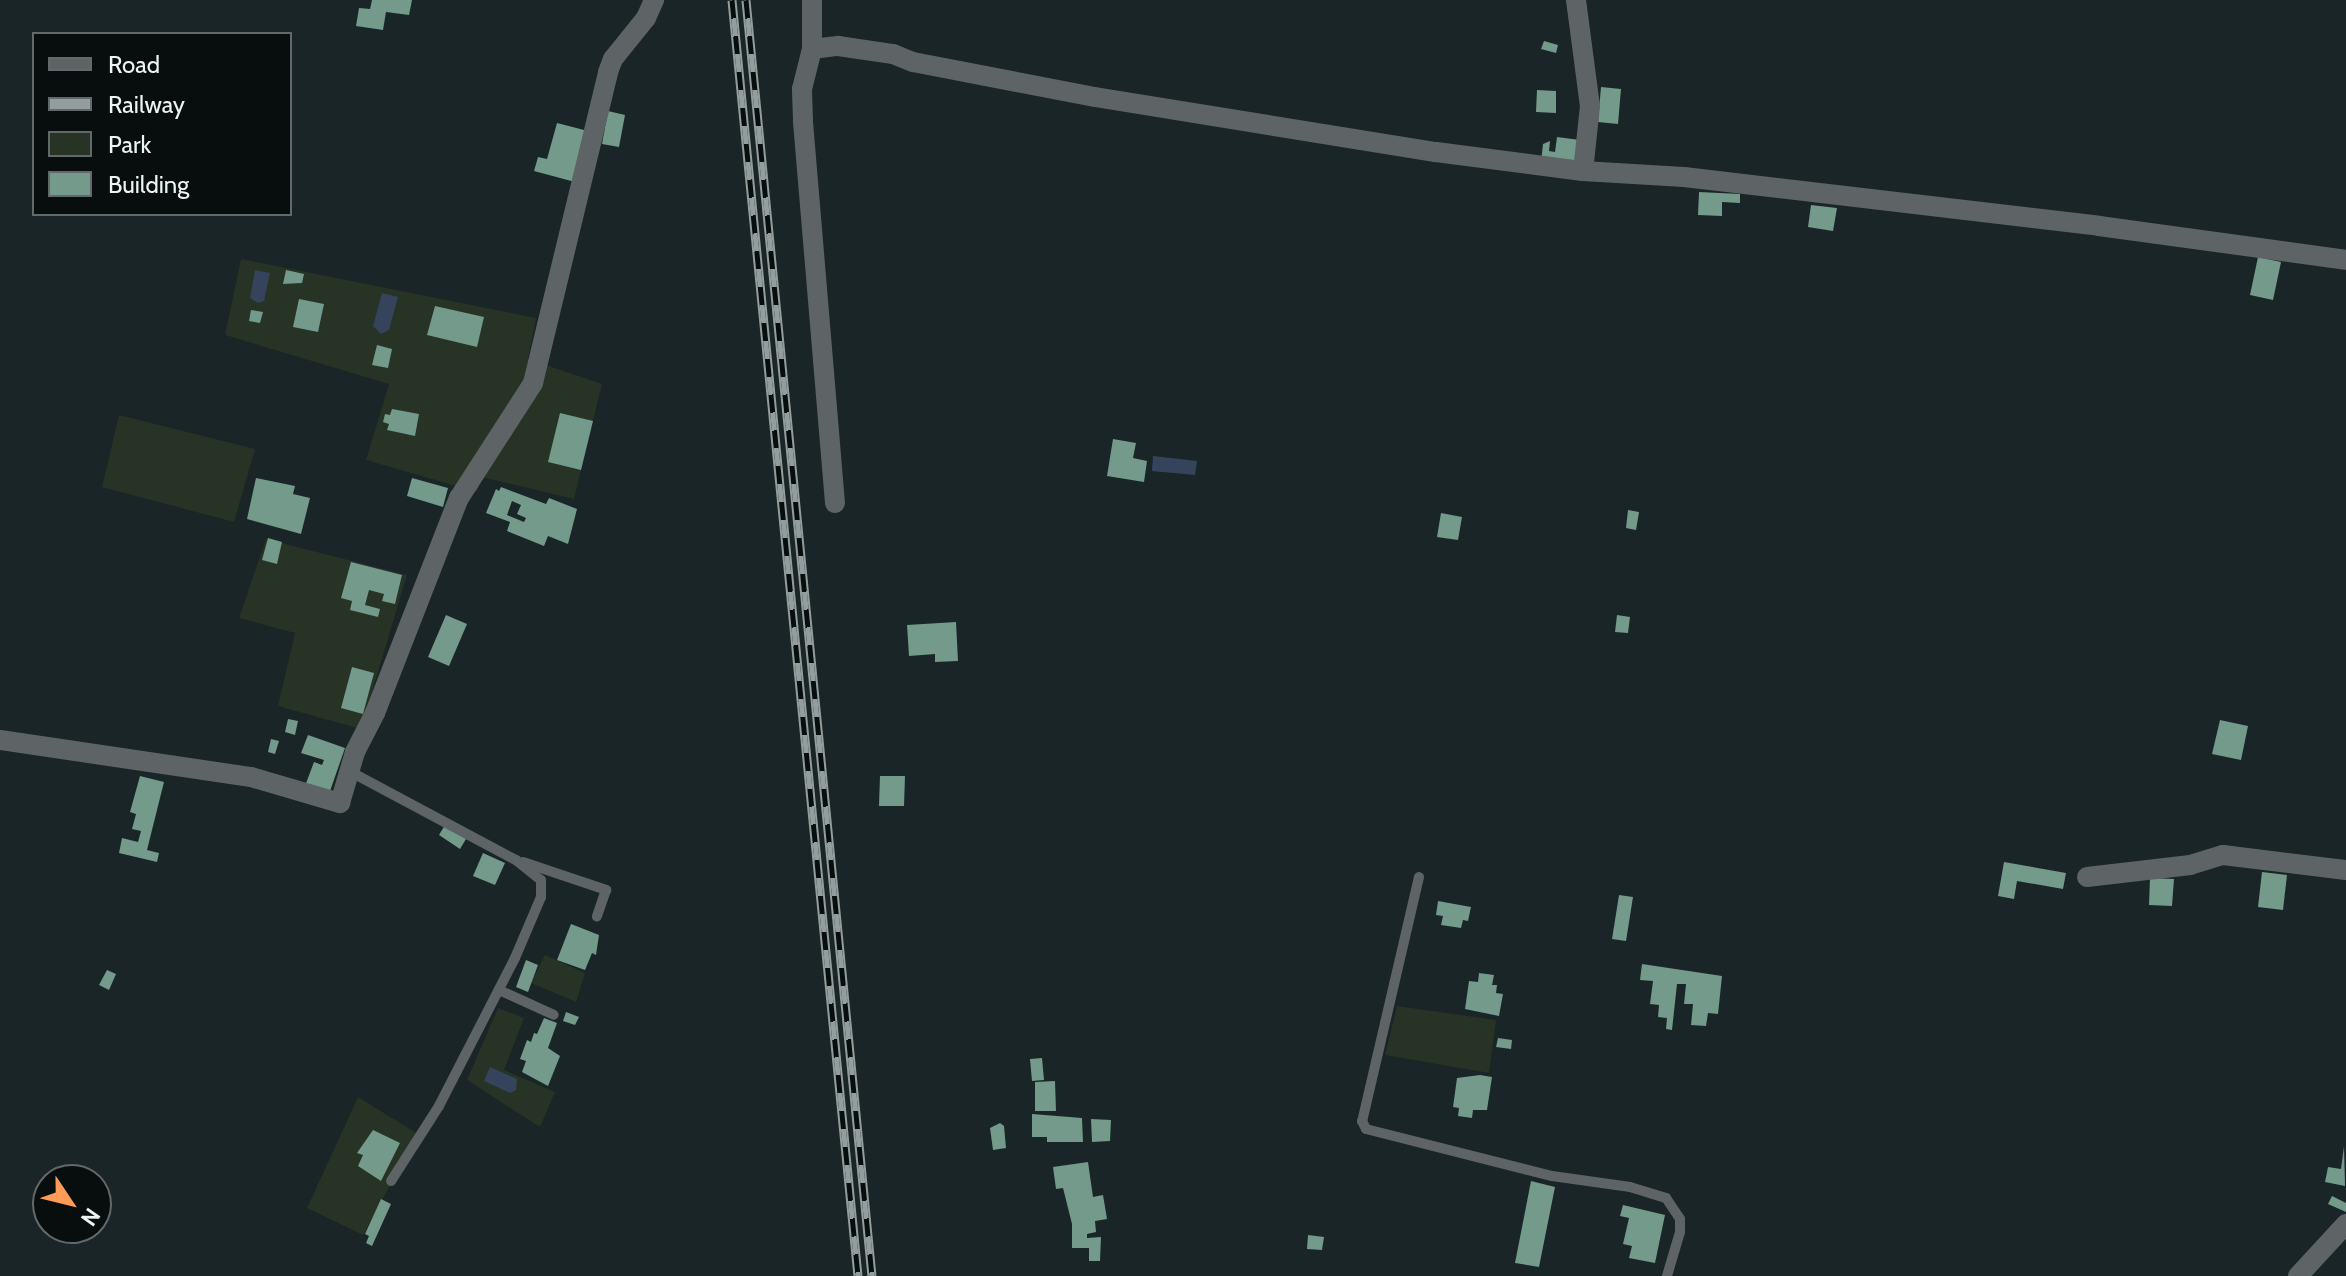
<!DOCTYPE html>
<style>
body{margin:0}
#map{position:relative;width:2346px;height:1276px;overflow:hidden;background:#192526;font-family:Cabin,sans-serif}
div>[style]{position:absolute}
.green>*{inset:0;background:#263325}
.water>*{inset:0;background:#35445c}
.building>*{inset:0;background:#749a8c}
.lane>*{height:10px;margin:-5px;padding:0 5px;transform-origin:5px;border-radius:5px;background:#5e6466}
.street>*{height:20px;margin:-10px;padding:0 10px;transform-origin:10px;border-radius:10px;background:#5e6466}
.rail>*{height:9px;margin-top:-4.5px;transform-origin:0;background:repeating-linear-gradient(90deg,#080d0e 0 18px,#929d9d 0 36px);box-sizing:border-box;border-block:2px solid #929d9d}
span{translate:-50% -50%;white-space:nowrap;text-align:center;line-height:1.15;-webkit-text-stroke:8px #080d0e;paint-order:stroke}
.legend{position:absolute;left:32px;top:32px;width:260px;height:184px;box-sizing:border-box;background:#080d0e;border:2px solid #63696a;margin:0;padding:10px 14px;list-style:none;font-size:24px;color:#ebf4f4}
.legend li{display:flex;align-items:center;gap:16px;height:40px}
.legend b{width:40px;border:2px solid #63696a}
.north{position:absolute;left:32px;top:1164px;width:80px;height:80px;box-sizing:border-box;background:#080d0e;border:2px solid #63696a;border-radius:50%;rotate:125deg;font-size:22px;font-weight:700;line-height:32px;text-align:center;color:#ebf4f4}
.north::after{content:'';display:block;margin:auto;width:28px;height:36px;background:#fe9c57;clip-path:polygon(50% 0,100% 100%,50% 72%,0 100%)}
</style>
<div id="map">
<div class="green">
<div style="clip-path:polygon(241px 259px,536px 318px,528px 359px,602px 384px,574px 499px,482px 477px,477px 492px,366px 460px,389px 384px,225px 335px)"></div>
<div style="clip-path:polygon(119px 415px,255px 449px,234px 522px,102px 487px)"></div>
<div style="clip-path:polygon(266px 539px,407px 575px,365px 715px,357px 728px,278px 706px,295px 633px,239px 618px)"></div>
<div style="clip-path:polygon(545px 955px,585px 973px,576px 1002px,531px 983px)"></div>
<div style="clip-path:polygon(1397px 1006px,1496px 1020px,1489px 1073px,1385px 1055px)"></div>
<div style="clip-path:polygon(498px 1008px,524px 1018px,504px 1070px,555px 1092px,540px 1127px,467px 1080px)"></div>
<div style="clip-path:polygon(358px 1097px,418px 1134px,363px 1235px,307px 1208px)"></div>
</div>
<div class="water">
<div style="clip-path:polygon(255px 270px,270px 273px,264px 301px,258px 303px,250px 298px)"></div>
<div style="clip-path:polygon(382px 293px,398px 297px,389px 330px,381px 334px,373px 326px)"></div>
<div style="clip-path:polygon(1153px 456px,1197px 461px,1195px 475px,1152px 471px)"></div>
<div style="clip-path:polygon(490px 1067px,517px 1079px,516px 1090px,510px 1093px,484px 1081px)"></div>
</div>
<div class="building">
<div style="clip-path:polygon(372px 0,412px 0,409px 15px,386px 12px,383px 30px,356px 26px,359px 8px,370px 9px)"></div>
<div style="clip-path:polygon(1544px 41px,1558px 45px,1556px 53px,1541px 49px)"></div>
<div style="clip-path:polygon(1601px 87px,1621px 89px,1618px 124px,1598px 122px)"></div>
<div style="clip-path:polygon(1537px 90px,1556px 91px,1556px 113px,1536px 112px)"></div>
<div style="clip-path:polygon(608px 111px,625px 115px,619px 147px,602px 144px)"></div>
<div style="clip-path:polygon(557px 123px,588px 131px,575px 182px,534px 171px,538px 157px,547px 159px)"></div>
<div style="clip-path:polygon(1557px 137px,1580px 140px,1578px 160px,1541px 162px,1543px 144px,1550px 141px,1549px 151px,1555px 152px)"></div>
<div style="clip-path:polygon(1699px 192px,1740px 194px,1740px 203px,1722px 202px,1722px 216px,1698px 215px)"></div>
<div style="clip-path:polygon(1811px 205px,1837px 208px,1833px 231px,1808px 227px)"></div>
<div style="clip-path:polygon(2258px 257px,2281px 262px,2273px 300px,2250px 295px)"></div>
<div style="clip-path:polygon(286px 270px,304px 274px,302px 283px,283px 284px)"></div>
<div style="clip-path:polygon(299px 299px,324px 304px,318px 332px,293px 327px)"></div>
<div style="clip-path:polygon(435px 306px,484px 317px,477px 347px,427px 335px)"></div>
<div style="clip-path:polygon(251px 310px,263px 312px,260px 323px,249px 321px)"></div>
<div style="clip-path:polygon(377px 345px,392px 349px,388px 368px,372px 365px)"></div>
<div style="clip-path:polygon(392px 409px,419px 414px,415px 436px,387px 430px,389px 424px,383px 422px,385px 414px,390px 415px)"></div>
<div style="clip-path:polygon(560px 413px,593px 421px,581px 470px,548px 462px)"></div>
<div style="clip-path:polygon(1113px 439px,1136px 443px,1133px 458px,1147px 461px,1144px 482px,1107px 476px)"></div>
<div style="clip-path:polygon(256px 478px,295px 486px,293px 494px,310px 498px,301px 534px,247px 519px)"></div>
<div style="clip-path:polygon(412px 478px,448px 488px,443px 507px,407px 496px)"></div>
<div style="clip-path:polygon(evenodd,501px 487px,546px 504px,549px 498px,577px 509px,568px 544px,548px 536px,544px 546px,507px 531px,510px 522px,486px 513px,496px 489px,499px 491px,501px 487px,512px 501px,521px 505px,517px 514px,526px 518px,524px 522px,507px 515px,512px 501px)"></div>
<div style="clip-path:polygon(1628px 510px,1639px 512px,1636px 530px,1626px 528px)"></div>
<div style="clip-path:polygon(1441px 513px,1462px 517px,1458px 540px,1437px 537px)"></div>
<div style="clip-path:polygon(268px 538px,282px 542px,277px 564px,262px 560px)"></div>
<div style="clip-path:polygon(351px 562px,402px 575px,395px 604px,382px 601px,384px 594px,369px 590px,365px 605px,380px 609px,378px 617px,350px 610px,352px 601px,341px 598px)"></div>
<div style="clip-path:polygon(446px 615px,467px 624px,449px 666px,428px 657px)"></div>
<div style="clip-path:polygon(1617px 615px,1630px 617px,1628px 633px,1615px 632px)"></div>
<div style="clip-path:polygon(956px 622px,958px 661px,935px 662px,935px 654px,909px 656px,907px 625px)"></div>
<div style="clip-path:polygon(352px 667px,374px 673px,363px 714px,341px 708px)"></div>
<div style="clip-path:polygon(288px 719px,298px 721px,295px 735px,285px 732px)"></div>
<div style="clip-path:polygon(2220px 720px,2248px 726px,2241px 760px,2212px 754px)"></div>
<div style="clip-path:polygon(308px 735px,345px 748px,329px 794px,305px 786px,314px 762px,322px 765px,324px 760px,301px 753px)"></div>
<div style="clip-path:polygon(271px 739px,279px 741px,275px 754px,268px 752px)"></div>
<div style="clip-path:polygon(140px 776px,164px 782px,147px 850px,159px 853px,157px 862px,119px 853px,122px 838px,138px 842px,141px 831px,132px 829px,136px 814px,130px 812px)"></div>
<div style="clip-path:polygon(880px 776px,905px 776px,904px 806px,879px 806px)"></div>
<div style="clip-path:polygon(445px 825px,466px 839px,460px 849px,439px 835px)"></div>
<div style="clip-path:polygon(483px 853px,505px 863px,495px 885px,473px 876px)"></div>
<div style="clip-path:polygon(2004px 862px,2066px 873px,2063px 889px,2017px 881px,2014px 899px,1998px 896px)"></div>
<div style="clip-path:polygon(2262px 872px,2287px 875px,2283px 910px,2258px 907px)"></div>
<div style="clip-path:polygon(2150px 878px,2174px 879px,2172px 906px,2149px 905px)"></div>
<div style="clip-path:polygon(1619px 895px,1633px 897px,1626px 941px,1612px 939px)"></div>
<div style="clip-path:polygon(1438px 901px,1471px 907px,1468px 921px,1463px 920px,1461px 928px,1441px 925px,1443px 916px,1436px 915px)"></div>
<div style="clip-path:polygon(571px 924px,599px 935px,596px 955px,592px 953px,585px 970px,557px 960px)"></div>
<div style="clip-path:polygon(526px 960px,538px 965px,528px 992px,516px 987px)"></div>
<div style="clip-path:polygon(1642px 964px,1722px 976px,1718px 1014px,1708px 1013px,1706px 1026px,1691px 1025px,1693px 1004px,1684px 1004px,1686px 984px,1677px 984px,1672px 1030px,1666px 1029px,1667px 1018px,1658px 1017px,1659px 1005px,1650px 1004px,1653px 981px,1640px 980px)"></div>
<div style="clip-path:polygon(107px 970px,116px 974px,109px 990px,99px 985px)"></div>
<div style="clip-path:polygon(1479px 973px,1494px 975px,1492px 985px,1497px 985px,1496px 993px,1503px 994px,1499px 1016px,1465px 1009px,1469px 981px,1478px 982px)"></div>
<div style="clip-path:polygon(566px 1012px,579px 1017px,575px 1025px,563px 1021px)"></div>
<div style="clip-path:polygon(544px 1018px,557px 1023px,548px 1048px,560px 1056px,548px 1086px,522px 1072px,526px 1061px,520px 1059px,527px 1040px,531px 1042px,534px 1033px,537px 1034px)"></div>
<div style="clip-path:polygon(1498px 1038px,1512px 1040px,1511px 1049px,1496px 1047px)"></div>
<div style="clip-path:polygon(1042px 1058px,1044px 1080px,1032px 1081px,1030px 1059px)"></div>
<div style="clip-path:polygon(1480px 1075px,1492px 1077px,1487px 1110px,1473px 1110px,1472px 1118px,1458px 1116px,1459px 1108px,1453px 1107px,1457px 1078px)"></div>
<div style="clip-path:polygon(1055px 1081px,1056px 1111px,1035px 1111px,1035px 1082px)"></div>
<div style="clip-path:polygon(1032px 1114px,1082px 1118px,1083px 1142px,1047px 1142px,1047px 1137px,1032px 1137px)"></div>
<div style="clip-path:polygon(1091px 1119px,1111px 1120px,1110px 1141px,1092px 1142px)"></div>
<div style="clip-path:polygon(1000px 1123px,1004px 1126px,1006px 1148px,993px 1150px,990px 1128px)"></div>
<div style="clip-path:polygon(373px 1130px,400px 1143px,381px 1181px,358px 1166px,363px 1155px,357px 1153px)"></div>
<div style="clip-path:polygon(2344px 1146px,2345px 1186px,2325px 1182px,2328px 1167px,2341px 1169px)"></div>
<div style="clip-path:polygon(1088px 1162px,1093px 1197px,1103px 1195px,1107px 1219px,1095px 1221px,1096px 1232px,1087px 1234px,1087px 1238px,1101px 1237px,1100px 1261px,1089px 1261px,1089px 1248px,1072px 1248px,1072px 1224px,1063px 1188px,1056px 1189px,1053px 1167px)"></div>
<div style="clip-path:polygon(1531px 1181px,1555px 1187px,1539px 1267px,1515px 1263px)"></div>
<div style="clip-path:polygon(2332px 1196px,2346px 1203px,2346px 1212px,2328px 1204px)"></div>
<div style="clip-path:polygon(381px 1199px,391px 1204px,372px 1246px,366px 1243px,369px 1236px,365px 1234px)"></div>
<div style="clip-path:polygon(1623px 1205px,1665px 1215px,1655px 1263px,1629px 1258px,1632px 1246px,1623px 1244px,1629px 1218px,1620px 1216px)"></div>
<div style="clip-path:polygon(1308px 1235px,1324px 1237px,1322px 1250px,1307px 1249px)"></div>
</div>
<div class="lane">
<div style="left:349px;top:771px;width:189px;rotate:28.1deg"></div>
<div style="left:516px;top:860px;width:32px;rotate:39deg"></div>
<div style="left:541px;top:880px;width:17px;rotate:90deg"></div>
<div style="left:541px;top:897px;width:66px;rotate:113.1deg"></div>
<div style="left:515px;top:958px;width:166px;rotate:117.2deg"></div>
<div style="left:439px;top:1106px;width:89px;rotate:122.6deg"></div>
<div style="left:523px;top:862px;width:88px;rotate:18.6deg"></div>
<div style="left:606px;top:890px;width:28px;rotate:109deg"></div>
<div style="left:1419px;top:877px;width:251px;rotate:103.1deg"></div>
<div style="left:1362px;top:1121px;width:9px;rotate:63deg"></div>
<div style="left:1366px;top:1129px;width:192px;rotate:14.2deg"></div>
<div style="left:1552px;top:1176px;width:79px;rotate:8deg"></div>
<div style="left:1630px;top:1187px;width:38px;rotate:17deg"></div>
<div style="left:1666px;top:1198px;width:25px;rotate:56deg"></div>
<div style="left:1680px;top:1219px;width:13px;rotate:90deg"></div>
<div style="left:1680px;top:1232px;width:46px;rotate:106.5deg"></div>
<div style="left:499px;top:990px;width:60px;rotate:24.4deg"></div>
</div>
<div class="street">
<div style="left:1576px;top:0;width:107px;rotate:82.5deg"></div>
<div style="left:1590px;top:106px;width:65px;rotate:96.1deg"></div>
<div style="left:1583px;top:171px;width:101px;rotate:3.4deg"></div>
<div style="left:1684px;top:177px;width:418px;rotate:6.7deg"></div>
<div style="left:2099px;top:226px;width:249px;rotate:7.8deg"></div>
<div style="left:812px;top:49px;width:49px;rotate:-90deg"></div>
<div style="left:835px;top:503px;width:384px;rotate:-94.8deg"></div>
<div style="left:803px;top:120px;width:31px;rotate:-92deg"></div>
<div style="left:802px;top:89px;width:41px;rotate:-76deg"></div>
<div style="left:812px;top:49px;width:26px;rotate:-7deg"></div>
<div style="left:838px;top:46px;width:56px;rotate:8.3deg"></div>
<div style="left:893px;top:54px;width:22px;rotate:22deg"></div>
<div style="left:913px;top:62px;width:185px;rotate:10.9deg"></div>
<div style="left:1095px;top:97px;width:345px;rotate:9.2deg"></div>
<div style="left:1436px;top:152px;width:148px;rotate:7.4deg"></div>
<div style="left:0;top:740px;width:254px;rotate:8.4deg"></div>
<div style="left:251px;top:777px;width:93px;rotate:16.3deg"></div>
<div style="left:340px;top:803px;width:53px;rotate:-73.6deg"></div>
<div style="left:355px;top:752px;width:44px;rotate:-62.9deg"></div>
<div style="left:375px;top:713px;width:231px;rotate:-68.7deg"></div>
<div style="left:459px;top:498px;width:137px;rotate:-57.2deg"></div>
<div style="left:533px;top:383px;width:320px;rotate:-76.4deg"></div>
<div style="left:608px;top:72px;width:14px;rotate:-69deg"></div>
<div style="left:613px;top:59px;width:53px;rotate:-51.2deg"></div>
<div style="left:646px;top:18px;width:20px;rotate:-66deg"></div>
<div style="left:2087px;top:877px;width:104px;rotate:-6.6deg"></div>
<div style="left:2190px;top:865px;width:34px;rotate:-17deg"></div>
<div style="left:2223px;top:855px;width:124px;rotate:7deg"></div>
<div style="left:2298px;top:1276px;width:71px;rotate:-47.3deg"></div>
</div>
<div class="rail">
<div style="left:732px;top:0;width:1282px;rotate:84.36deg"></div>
<div style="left:746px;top:0;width:1282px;rotate:84.36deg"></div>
</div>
<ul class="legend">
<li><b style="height:10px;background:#5e6466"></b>Road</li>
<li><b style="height:10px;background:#929d9d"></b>Railway</li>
<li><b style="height:22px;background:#263325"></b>Park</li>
<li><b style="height:22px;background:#749a8c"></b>Building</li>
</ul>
<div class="north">N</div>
</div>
